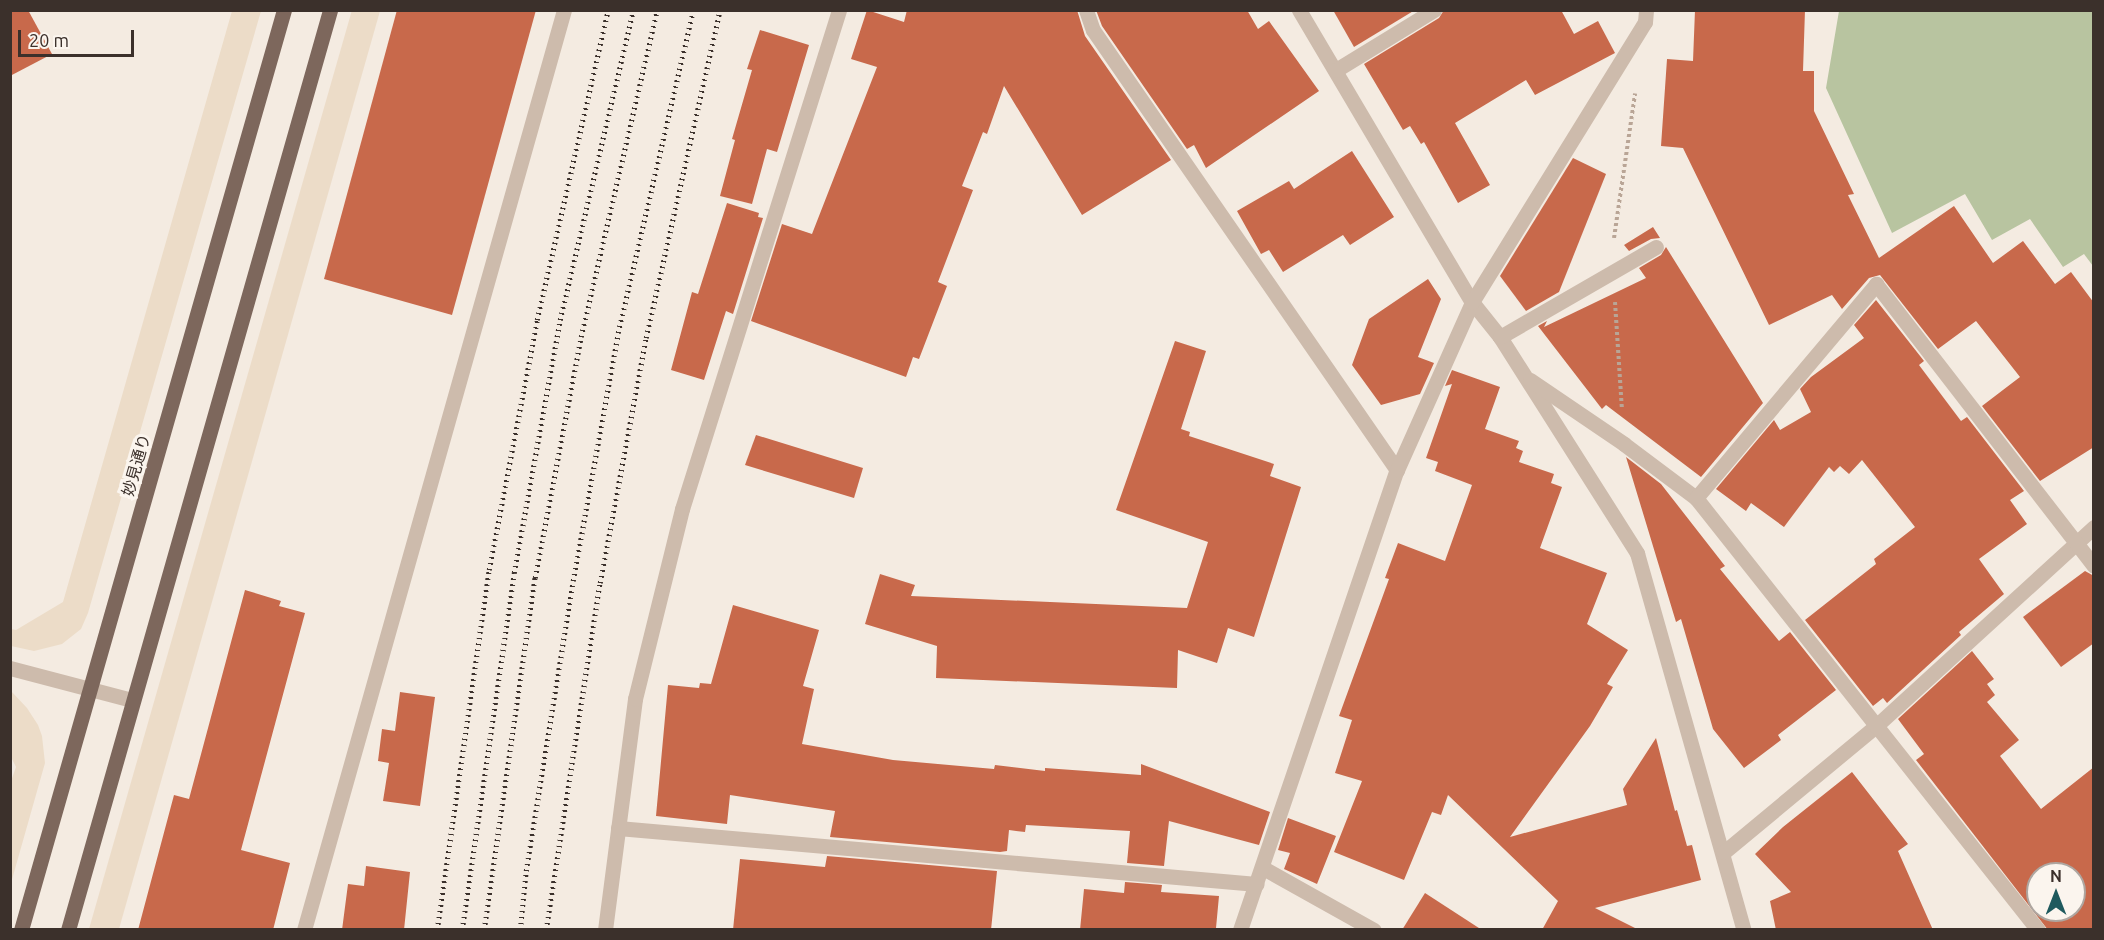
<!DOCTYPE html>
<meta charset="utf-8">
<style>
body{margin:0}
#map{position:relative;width:2104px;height:940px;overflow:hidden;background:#f4ebe1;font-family:Ubuntu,"Noto Sans JP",sans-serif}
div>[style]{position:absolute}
.green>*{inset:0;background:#b8c4a0}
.plaza>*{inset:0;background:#ecdcc8}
.building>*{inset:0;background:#c8694b}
.path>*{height:4px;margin-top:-2px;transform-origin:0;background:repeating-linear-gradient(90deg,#b9a596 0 3px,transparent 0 6px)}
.minor>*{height:15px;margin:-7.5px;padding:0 7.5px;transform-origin:7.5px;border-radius:7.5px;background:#cdbbac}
.major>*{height:15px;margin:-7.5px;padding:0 7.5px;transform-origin:7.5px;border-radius:7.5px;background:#7d675c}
.rail>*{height:4.5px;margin-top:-2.25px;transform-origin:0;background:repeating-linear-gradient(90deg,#3b302b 0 1.5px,transparent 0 6px)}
span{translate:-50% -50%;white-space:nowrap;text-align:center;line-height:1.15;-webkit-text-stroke:6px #fbf5ee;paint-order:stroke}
.street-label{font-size:16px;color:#3b302b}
.frame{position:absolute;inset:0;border:12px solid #3b302b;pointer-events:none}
.north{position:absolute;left:2026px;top:862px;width:60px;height:60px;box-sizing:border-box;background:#fbf5ee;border:2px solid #aea6a0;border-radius:50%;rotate:0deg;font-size:16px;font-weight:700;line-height:24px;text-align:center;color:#3b302b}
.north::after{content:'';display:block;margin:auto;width:21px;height:27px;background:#1f5a5e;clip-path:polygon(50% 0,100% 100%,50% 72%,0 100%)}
.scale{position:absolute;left:18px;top:30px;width:116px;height:27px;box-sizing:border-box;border:3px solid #3b302b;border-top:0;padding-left:8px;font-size:18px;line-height:21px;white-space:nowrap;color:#3b302b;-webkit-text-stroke:4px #fbf5ee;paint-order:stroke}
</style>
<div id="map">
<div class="green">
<div style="clip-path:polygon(1839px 11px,2093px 11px,2093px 266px,2084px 254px,2063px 267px,2030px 219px,1992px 240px,1965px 194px,1892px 233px,1826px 88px)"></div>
</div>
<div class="plaza">
<div style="clip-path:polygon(352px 10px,380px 11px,119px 929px,89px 929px)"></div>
<div style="clip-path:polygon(232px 11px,261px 11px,88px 613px,81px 629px,62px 644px,34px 651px,11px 646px,11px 629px,16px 630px,63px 602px)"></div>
<div style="clip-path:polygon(11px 691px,27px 708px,38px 725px,42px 736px,45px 763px,11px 883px,10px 784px,16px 767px,11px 757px)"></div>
</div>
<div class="building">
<div style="clip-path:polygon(10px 10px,28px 10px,52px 54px,10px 76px)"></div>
<div style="clip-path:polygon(397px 10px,536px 10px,452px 315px,324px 279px)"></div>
<div style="clip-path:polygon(867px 10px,904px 22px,907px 10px,1077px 10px,1085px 36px,1171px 160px,1082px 215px,1004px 86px,987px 134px,983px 132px,962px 186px,973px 190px,938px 282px,947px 286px,919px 359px,913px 357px,906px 377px,751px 321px,782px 224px,812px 234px,877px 67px,851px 59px)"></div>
<div style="clip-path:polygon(1096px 10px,1247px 10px,1258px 29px,1269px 21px,1319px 91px,1206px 168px,1194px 145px,1187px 149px,1102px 26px)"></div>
<div style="clip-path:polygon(1333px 10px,1415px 10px,1354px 47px)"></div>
<div style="clip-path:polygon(1444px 10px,1561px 10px,1574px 34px,1598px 21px,1615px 53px,1535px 95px,1526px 80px,1455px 123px,1490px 185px,1458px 203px,1424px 142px,1421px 144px,1410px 126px,1403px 130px,1364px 64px,1439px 18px)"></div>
<div style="clip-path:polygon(1695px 10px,1805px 10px,1803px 71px,1814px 71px,1814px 111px,1854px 194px,1848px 195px,1879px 258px,1954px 206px,1993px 263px,2023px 241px,2055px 284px,2071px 272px,2094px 303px,2094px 447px,2040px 481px,1982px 406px,2020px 377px,1976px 321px,1938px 349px,1880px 275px,1869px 278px,1842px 309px,1832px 295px,1769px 325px,1683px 148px,1661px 146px,1667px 59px,1693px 61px)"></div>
<div style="clip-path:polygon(760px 30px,809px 45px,777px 152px,767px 149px,752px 204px,720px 196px,735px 140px,732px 139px,752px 70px,747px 69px)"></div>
<div style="clip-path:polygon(1352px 151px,1394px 217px,1350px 245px,1343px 235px,1283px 272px,1269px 250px,1261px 254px,1237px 211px,1289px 181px,1294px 189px)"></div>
<div style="clip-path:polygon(1573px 158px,1606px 174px,1559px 292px,1526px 311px,1500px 276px)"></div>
<div style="clip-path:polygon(727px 203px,759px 213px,758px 217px,763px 218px,733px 314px,726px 311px,704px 380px,671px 370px,692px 292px,698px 294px)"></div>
<div style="clip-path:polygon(1653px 227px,1660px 238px,1651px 239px,1629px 251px,1624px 245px)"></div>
<div style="clip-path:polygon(1666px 247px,1763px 403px,1701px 477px,1606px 405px,1602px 409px,1538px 326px,1547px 321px,1544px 327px,1646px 278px,1639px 268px,1661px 255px)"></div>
<div style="clip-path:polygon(1428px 279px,1441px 299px,1418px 357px,1434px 363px,1420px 394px,1381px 405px,1352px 365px,1369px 319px)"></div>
<div style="clip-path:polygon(1876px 300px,1924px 361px,1919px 365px,1961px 421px,1967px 417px,2024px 491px,2010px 500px,2027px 524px,1979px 559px,2004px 594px,1959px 632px,1961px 635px,1887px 703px,1883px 698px,1873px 706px,1805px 620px,1876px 564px,1874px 559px,1915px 527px,1862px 460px,1849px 474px,1840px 466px,1834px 472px,1829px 467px,1784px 527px,1751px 503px,1746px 511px,1716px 489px,1774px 420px,1780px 430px,1811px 412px,1800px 389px,1811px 377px,1864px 338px,1854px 325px)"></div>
<div style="clip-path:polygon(1175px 341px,1206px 351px,1181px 429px,1190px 432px,1189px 436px,1274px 464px,1270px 476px,1301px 487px,1254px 637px,1228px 628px,1217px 663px,1178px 650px,1177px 688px,936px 678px,937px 646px,865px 624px,880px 574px,915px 585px,911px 596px,1187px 608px,1208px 542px,1116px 510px)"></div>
<div style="clip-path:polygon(1452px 370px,1500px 387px,1485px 429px,1519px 441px,1516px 448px,1523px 451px,1519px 462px,1554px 474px,1551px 483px,1562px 487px,1540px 548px,1607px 573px,1587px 624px,1628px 650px,1607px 684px,1613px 687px,1590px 726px,1510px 837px,1627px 805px,1623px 789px,1656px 738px,1675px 811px,1677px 810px,1687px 846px,1692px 845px,1701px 880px,1595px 908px,1639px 930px,1542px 930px,1558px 901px,1448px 795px,1441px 815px,1432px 812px,1404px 880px,1334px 852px,1362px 781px,1335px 773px,1352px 720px,1339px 716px,1389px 579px,1385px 578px,1398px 543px,1445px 561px,1472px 485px,1435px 471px,1438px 462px,1426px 458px,1452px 384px,1445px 386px)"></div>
<div style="clip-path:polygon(756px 435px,863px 468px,854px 498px,745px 465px)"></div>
<div style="clip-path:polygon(1626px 457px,1661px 484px,1725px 566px,1720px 569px,1779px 641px,1790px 632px,1836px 690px,1778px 735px,1781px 740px,1744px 768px,1713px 729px,1681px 619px,1676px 622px)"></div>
<div style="clip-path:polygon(2085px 571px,2094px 576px,2094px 643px,2061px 667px,2023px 617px)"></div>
<div style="clip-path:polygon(245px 590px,281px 601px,279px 606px,305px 613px,241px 850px,290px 863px,273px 930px,138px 930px,174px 795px,189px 799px)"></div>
<div style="clip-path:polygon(733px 605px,819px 630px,803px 686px,814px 689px,802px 744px,893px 760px,994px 769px,995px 765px,1045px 771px,1045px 768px,1141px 775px,1141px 764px,1270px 812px,1259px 845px,1169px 821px,1164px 866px,1127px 863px,1130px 831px,1026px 825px,1025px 832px,1009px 830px,1007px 851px,1000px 852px,830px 837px,835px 811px,730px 795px,727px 824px,656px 816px,668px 685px,699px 688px,700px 683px,711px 684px)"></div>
<div style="clip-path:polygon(evenodd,1972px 651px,1994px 679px,1987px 684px,1995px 695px,1987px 702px,2019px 740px,2000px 756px,2041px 809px,2094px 767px,2094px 930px,2048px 930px,1916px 760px,1924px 754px,1898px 719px,1972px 651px,2038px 874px,2074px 874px,2074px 910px,2038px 910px,2038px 874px)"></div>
<div style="clip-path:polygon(400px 692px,435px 697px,420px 806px,383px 801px,389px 763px,378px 761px,382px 729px,395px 731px)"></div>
<div style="clip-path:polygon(1852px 772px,1908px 844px,1898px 851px,1933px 930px,1776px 930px,1770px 901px,1791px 892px,1755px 854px,1783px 827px)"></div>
<div style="clip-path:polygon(1288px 818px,1336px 836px,1317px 884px,1284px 869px,1290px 853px,1278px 850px)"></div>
<div style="clip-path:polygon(827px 856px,997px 871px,991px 930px,733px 930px,740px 859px,825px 867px)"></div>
<div style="clip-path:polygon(366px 866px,410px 872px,404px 930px,342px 930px,348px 884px,364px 886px)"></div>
<div style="clip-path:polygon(1125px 882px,1162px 885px,1161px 892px,1219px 896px,1216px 928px,1080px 930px,1084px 889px,1124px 893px)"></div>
<div style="clip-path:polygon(1425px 893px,1482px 930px,1402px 930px)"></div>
</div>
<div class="path">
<div style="left:1614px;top:238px;width:146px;rotate:-81.7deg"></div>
<div style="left:1615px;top:302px;width:107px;rotate:86.3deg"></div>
</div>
<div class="minor">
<div style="left:1086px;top:10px;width:21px;rotate:71deg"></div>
<div style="left:1093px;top:30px;width:535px;rotate:55.36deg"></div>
<div style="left:1299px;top:10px;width:339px;rotate:59.4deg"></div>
<div style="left:1472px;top:302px;width:45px;rotate:51.3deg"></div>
<div style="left:1500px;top:337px;width:256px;rotate:57.6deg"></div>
<div style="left:1637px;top:553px;width:392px;rotate:74.2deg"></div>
<div style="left:1336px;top:70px;width:115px;rotate:-31.5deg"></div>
<div style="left:1500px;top:337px;width:180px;rotate:-30deg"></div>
<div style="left:1530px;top:380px;width:114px;rotate:34.2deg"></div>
<div style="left:1624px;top:444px;width:90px;rotate:36.9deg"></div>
<div style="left:10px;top:668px;width:126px;rotate:14.7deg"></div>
<div style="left:618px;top:828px;width:641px;rotate:5.01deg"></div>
<div style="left:1724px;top:852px;width:197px;rotate:-39.7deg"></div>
<div style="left:1876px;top:726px;width:295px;rotate:-42.4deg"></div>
<div style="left:1263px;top:868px;width:127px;rotate:29.2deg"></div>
<div style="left:304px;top:930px;width:956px;rotate:-74.22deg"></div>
<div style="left:605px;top:930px;width:233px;rotate:-82.6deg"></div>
<div style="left:635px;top:699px;width:196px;rotate:-76.1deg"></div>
<div style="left:682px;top:509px;width:523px;rotate:-72.53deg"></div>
<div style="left:1240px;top:930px;width:486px;rotate:-71.2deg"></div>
<div style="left:1397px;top:470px;width:184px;rotate:-65.9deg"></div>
<div style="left:1472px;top:302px;width:329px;rotate:-58.3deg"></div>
<div style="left:1645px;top:22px;width:12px;rotate:-85deg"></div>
<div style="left:2038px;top:930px;width:551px;rotate:-128.37deg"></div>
<div style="left:1696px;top:498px;width:280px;rotate:-49.9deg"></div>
<div style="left:1876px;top:284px;width:356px;rotate:52.3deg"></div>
</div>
<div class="major">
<div style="left:21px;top:930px;width:957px;rotate:-74.05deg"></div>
<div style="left:68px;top:930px;width:957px;rotate:-74.1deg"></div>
</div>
<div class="rail">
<div style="left:437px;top:930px;width:364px;rotate:-81.8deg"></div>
<div style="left:489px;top:570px;width:255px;rotate:-79.1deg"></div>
<div style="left:537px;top:320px;width:318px;rotate:-77.1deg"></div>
<div style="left:462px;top:930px;width:361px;rotate:-81.7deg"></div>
<div style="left:514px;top:573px;width:257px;rotate:-79.7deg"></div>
<div style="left:560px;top:320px;width:318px;rotate:-76.7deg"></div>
<div style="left:484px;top:930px;width:356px;rotate:-81.8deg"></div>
<div style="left:535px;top:578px;width:245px;rotate:-79.2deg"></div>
<div style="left:581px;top:337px;width:336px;rotate:-76.9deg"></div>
<div style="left:520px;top:930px;width:59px;rotate:-84.2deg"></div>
<div style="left:526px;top:871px;width:294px;rotate:-80.8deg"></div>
<div style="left:573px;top:581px;width:252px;rotate:-79.7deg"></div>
<div style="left:618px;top:333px;width:332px;rotate:-76.9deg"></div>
<div style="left:546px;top:930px;width:351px;rotate:-81.2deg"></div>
<div style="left:600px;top:583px;width:249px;rotate:-79.4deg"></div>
<div style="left:646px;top:338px;width:336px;rotate:-77.3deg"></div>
</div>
<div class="street-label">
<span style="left:136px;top:465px;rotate:-74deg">妙見通り</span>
</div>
<div class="frame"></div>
<div class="north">N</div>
<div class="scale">20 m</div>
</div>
